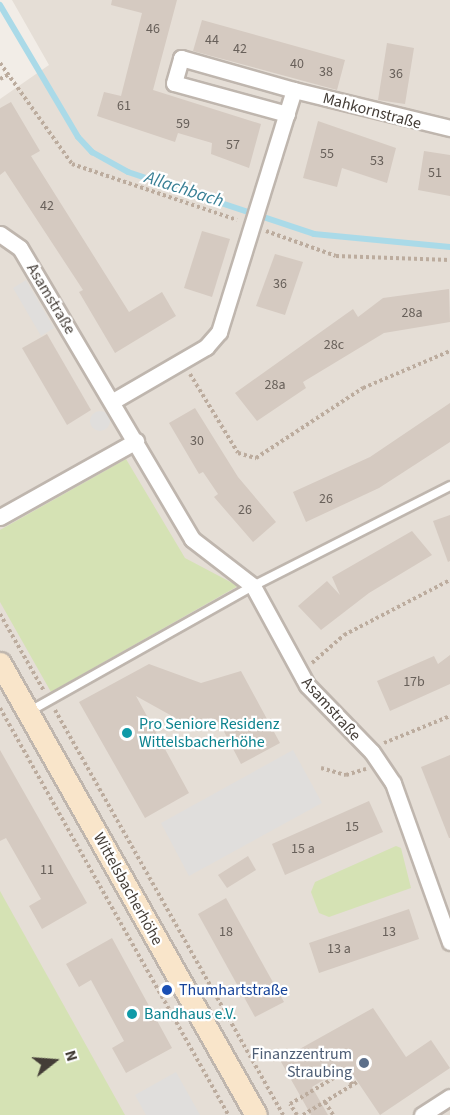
<!DOCTYPE html>
<meta charset="utf-8">
<style>
body{margin:0}
#map{position:relative;width:450px;height:1115px;overflow:hidden;background:#f2ede7;font-family:"Source Sans 3",sans-serif}
div>[style]{position:absolute}
.residential>*{inset:0;background:#e5ded6}
.green>*{inset:0;background:#d5e2b4}
.parking>*{inset:0;background:#e0dedc}
.round{border-radius:50%}
.stream>*{height:6px;margin:-3px;padding:0 3px;transform-origin:3px;border-radius:3px;background:#aadae8}
.building>*{inset:0;background:#d5cac1}
.path>*{height:4px;margin-top:-2px;transform-origin:0;background:repeating-linear-gradient(90deg,#bcac9e 0 3px,transparent 0 6px)}
.roads{filter:drop-shadow(2px 0 #bfb6ae) drop-shadow(-2px 0 #bfb6ae) drop-shadow(0 2px #bfb6ae) drop-shadow(0 -2px #bfb6ae)}
.lane>*{height:8px;margin:-4px;padding:0 4px;transform-origin:4px;border-radius:4px;background:#fff}
.street>*{height:15px;margin:-7.5px;padding:0 7.5px;transform-origin:7.5px;border-radius:7.5px;background:#fff}
.secondary>*{height:21px;margin:-10.5px;padding:0 10.5px;transform-origin:10.5px;border-radius:10.5px;background:#f9e5ca}
.dots>*{width:16px;height:16px;translate:-50% -50%;box-sizing:border-box;border:3px solid #fff;border-radius:50%}
span{translate:-50% -50%;white-space:nowrap;text-align:center;line-height:1.15;-webkit-text-stroke:4.5px #fff;paint-order:stroke}
.number-label{font-size:14px;color:#68605a}
.number-label span{-webkit-text-stroke-width:0}
.street-label{font-size:16px;color:#443d37}
.culture-label{font-size:16px;color:#0d838f}
.left{translate:0 -50%;text-align:left}
.transit-label{font-size:16px;color:#164399}
.service-label{font-size:16px;color:#4e5e75}
.right{translate:-100% -50%;text-align:right}
.water-label{font-size:18px;color:#387f95;font-style:italic}
.north{position:absolute;left:24px;top:1031px;width:60px;height:60px;-webkit-text-stroke:4px #fff;paint-order:stroke;rotate:73deg;font-size:16px;font-weight:700;line-height:24px;text-align:center;color:#443d37}
.north::after{content:'';display:block;margin:auto;width:21px;height:27px;background:#443d37;clip-path:polygon(50% 0,100% 100%,50% 72%,0 100%)}
</style>
<div id="map">
<div class="residential">
<div style="clip-path:polygon(12px 0,450px 0,450px 1115px,0 1115px,0 99px,49px 65px)"></div>
</div>
<div class="green">
<div style="clip-path:polygon(126px 459px,185px 558px,238px 586px,51px 692px,0 602px,0 530px)"></div>
<div style="clip-path:polygon(396px 846px,401px 848px,411px 888px,329px 917px,319px 913px,311px 892px,315px 882px)"></div>
<div style="clip-path:polygon(0 891px,125px 1115px,0 1115px)"></div>
</div>
<div class="parking">
<div style="clip-path:polygon(26px 280px,54px 328px,41px 336px,13px 288px)"></div>
<div class="round" style="left:90px;top:411px;width:20px;height:20px"></div>
<div style="clip-path:polygon(293px 750px,322px 803px,189px 876px,161px 823px)"></div>
<div style="clip-path:polygon(176px 1072px,200px 1115px,146px 1115px,135px 1095px)"></div>
</div>
<div class="stream">
<div style="left:0;top:5px;width:153px;rotate:59.4deg"></div>
<div style="left:78px;top:137px;width:21px;rotate:47deg"></div>
<div style="left:92px;top:152px;width:41px;rotate:29.1deg"></div>
<div style="left:128px;top:172px;width:196px;rotate:18.4deg"></div>
<div style="left:314px;top:234px;width:137px;rotate:5.5deg"></div>
</div>
<div class="building">
<div style="clip-path:polygon(112px 0,177px 0,153px 90px,261px 124px,249px 168px,211px 154px,212px 143px,178px 133px,175px 142px,97px 116px,104px 92px,121px 96px,142px 13px,111px 5px)"></div>
<div style="clip-path:polygon(202px 20px,345px 60px,337px 90px,193px 51px)"></div>
<div style="clip-path:polygon(387px 43px,414px 48px,405px 104px,378px 100px)"></div>
<div style="clip-path:polygon(11px 102px,40px 151px,31px 156px,129px 312px,162px 292px,176px 316px,115px 353px,79px 292px,83px 290px,5px 171px,0 175px,0 108px)"></div>
<div style="clip-path:polygon(318px 121px,396px 148px,387px 183px,342px 168px,337px 187px,303px 178px)"></div>
<div style="clip-path:polygon(424px 151px,450px 155px,450px 196px,418px 190px)"></div>
<div style="clip-path:polygon(202px 231px,230px 239px,212px 297px,184px 288px)"></div>
<div style="clip-path:polygon(275px 254px,303px 262px,285px 315px,256px 306px)"></div>
<div style="clip-path:polygon(449px 289px,450px 322px,384px 333px,303px 382px,306px 388px,257px 421px,235px 393px,353px 309px,358px 317px,383px 298px)"></div>
<div style="clip-path:polygon(47px 334px,91px 410px,67px 425px,22px 348px)"></div>
<div style="clip-path:polygon(450px 403px,450px 442px,379px 488px,306px 522px,293px 492px,370px 457px)"></div>
<div style="clip-path:polygon(195px 408px,238px 477px,276px 522px,253px 542px,214px 497px,218px 494px,203px 472px,199px 474px,169px 423px)"></div>
<div style="clip-path:polygon(450px 515px,450px 561px,448px 562px,433px 521px)"></div>
<div style="clip-path:polygon(412px 531px,432px 555px,369px 593px,321px 630px,298px 606px,327px 581px,340px 595px,332px 577px)"></div>
<div style="clip-path:polygon(450px 655px,450px 684px,390px 711px,377px 681px,434px 656px,438px 664px)"></div>
<div style="clip-path:polygon(149px 664px,201px 683px,241px 671px,280px 743px,241px 764px,219px 722px,181px 721px,136px 696px,189px 793px,145px 818px,79px 702px)"></div>
<div style="clip-path:polygon(0 750px,87px 903px,42px 929px,29px 906px,41px 899px,6px 838px,0 841px)"></div>
<div style="clip-path:polygon(450px 755px,450px 838px,449px 838px,421px 767px)"></div>
<div style="clip-path:polygon(369px 801px,383px 832px,285px 875px,272px 844px)"></div>
<div style="clip-path:polygon(248px 856px,256px 870px,227px 888px,218px 875px)"></div>
<div style="clip-path:polygon(226px 898px,284px 1002px,255px 1017px,198px 914px)"></div>
<div style="clip-path:polygon(409px 909px,419px 939px,319px 973px,309px 943px)"></div>
<div style="clip-path:polygon(112px 938px,172px 1048px,126px 1073px,112px 1048px,124px 1041px,91px 980px,79px 987px,66px 964px)"></div>
<div style="clip-path:polygon(373px 1008px,406px 1057px,431px 1040px,450px 1068px,380px 1115px,347px 1066px,312px 1087px,328px 1115px,311px 1115px,280px 1060px)"></div>
</div>
<div class="path">
<div style="left:0;top:63px;width:124px;rotate:54.5deg"></div>
<div style="left:72px;top:164px;width:174px;rotate:18.7deg"></div>
<div style="left:0;top:79px;width:11px;rotate:-27deg"></div>
<div style="left:266px;top:231px;width:74px;rotate:19.7deg"></div>
<div style="left:336px;top:256px;width:114px;rotate:2deg"></div>
<div style="left:190px;top:374px;width:92px;rotate:58.7deg"></div>
<div style="left:238px;top:453px;width:19px;rotate:16deg"></div>
<div style="left:256px;top:458px;width:128px;rotate:-33.2deg"></div>
<div style="left:363px;top:388px;width:95px;rotate:-23deg"></div>
<div style="left:0;top:614px;width:89px;rotate:60.3deg"></div>
<div style="left:312px;top:663px;width:43px;rotate:-41.2deg"></div>
<div style="left:344px;top:635px;width:119px;rotate:-27.4deg"></div>
<div style="left:0;top:708px;width:467px;rotate:60.7deg"></div>
<div style="left:55px;top:710px;width:465px;rotate:60.6deg"></div>
<div style="left:384px;top:743px;width:71px;rotate:-22.2deg"></div>
<div style="left:321px;top:768px;width:26px;rotate:16deg"></div>
<div style="left:346px;top:775px;width:21px;rotate:-17deg"></div>
<div style="left:325px;top:1102px;width:15px;rotate:58deg"></div>
<div style="left:297px;top:1115px;width:13px;rotate:-122deg"></div>
<div style="left:290px;top:1104px;width:63px;rotate:-30.7deg"></div>
<div style="left:344px;top:1072px;width:17px;rotate:57deg"></div>
<div style="left:303px;top:1115px;width:63px;rotate:-31.4deg"></div>
</div>
<div class="roads">
<div class="lane">
<div style="left:30px;top:711px;width:256px;rotate:-29.3deg"></div>
<div style="left:253px;top:586px;width:221px;rotate:-26.9deg"></div>
</div>
<div class="street">
<div style="left:287px;top:114px;width:117px;rotate:-164.7deg"></div>
<div style="left:174px;top:83px;width:26px;rotate:-74deg"></div>
<div style="left:181px;top:58px;width:117px;rotate:15.8deg"></div>
<div style="left:0;top:234px;width:24px;rotate:35deg"></div>
<div style="left:20px;top:248px;width:338px;rotate:59.4deg"></div>
<div style="left:192px;top:539px;width:77px;rotate:37.6deg"></div>
<div style="left:253px;top:586px;width:113px;rotate:61.4deg"></div>
<div style="left:307px;top:685px;width:93px;rotate:45.9deg"></div>
<div style="left:372px;top:752px;width:37px;rotate:56deg"></div>
<div style="left:393px;top:783px;width:169px;rotate:70.3deg"></div>
<div style="left:113px;top:401px;width:108px;rotate:-30.1deg"></div>
<div style="left:206px;top:347px;width:20px;rotate:-49deg"></div>
<div style="left:219px;top:332px;width:253px;rotate:-72.8deg"></div>
<div style="left:294px;top:90px;width:161px;rotate:13.7deg"></div>
<div style="left:0;top:517px;width:156px;rotate:-29.2deg"></div>
<div style="left:422px;top:1115px;width:33px;rotate:-33deg"></div>
</div>
<div class="secondary">
<div style="left:0;top:663px;width:519px;rotate:60.47deg"></div>
</div>
</div>
<div class="dots">
<div style="left:127px;top:733px;background:#0f9aa8"></div>
<div style="left:167px;top:990px;background:#1a4fb4"></div>
<div style="left:132px;top:1014px;background:#0f9aa8"></div>
<div style="left:364px;top:1063px;background:#5c6f8a"></div>
</div>
<div class="number-label">
<span style="left:153px;top:29px">46</span>
<span style="left:212px;top:40px">44</span>
<span style="left:240px;top:49px">42</span>
<span style="left:297px;top:64px">40</span>
<span style="left:326px;top:72px">38</span>
<span style="left:396px;top:74px">36</span>
<span style="left:124px;top:106px">61</span>
<span style="left:183px;top:124px">59</span>
<span style="left:233px;top:145px">57</span>
<span style="left:327px;top:154px">55</span>
<span style="left:377px;top:161px">53</span>
<span style="left:435px;top:173px">51</span>
<span style="left:47px;top:206px">42</span>
<span style="left:280px;top:284px">36</span>
<span style="left:412px;top:313px">28a</span>
<span style="left:334px;top:345px">28c</span>
<span style="left:275px;top:385px">28a</span>
<span style="left:197px;top:441px">30</span>
<span style="left:326px;top:499px">26</span>
<span style="left:245px;top:510px">26</span>
<span style="left:414px;top:682px">17b</span>
<span style="left:352px;top:827px">15</span>
<span style="left:303px;top:849px">15 a</span>
<span style="left:47px;top:870px">11</span>
<span style="left:226px;top:932px">18</span>
<span style="left:389px;top:932px">13</span>
<span style="left:339px;top:949px">13 a</span>
</div>
<div class="street-label">
<span style="left:372px;top:111px;rotate:15deg">Mahkornstraße</span>
<span style="left:51px;top:299px;rotate:59deg">Asamstraße</span>
<span style="left:331px;top:709px;rotate:48deg">Asamstraße</span>
<span style="left:128px;top:889px;rotate:61deg">Wittelsbacherhöhe</span>
</div>
<div class="culture-label">
<span class="left" style="left:139px;top:733px">Pro Seniore Residenz<br>Wittelsbacherhöhe</span>
<span class="left" style="left:144px;top:1014px">Bandhaus e.V.</span>
</div>
<div class="transit-label">
<span class="left" style="left:179px;top:990px">Thumhartstraße</span>
</div>
<div class="service-label">
<span class="right" style="left:352px;top:1063px">Finanzzentrum<br>Straubing</span>
</div>
<div class="water-label">
<span style="left:184px;top:190px;rotate:18deg">Allachbach</span>
</div>
<div class="north">N</div>
</div>
